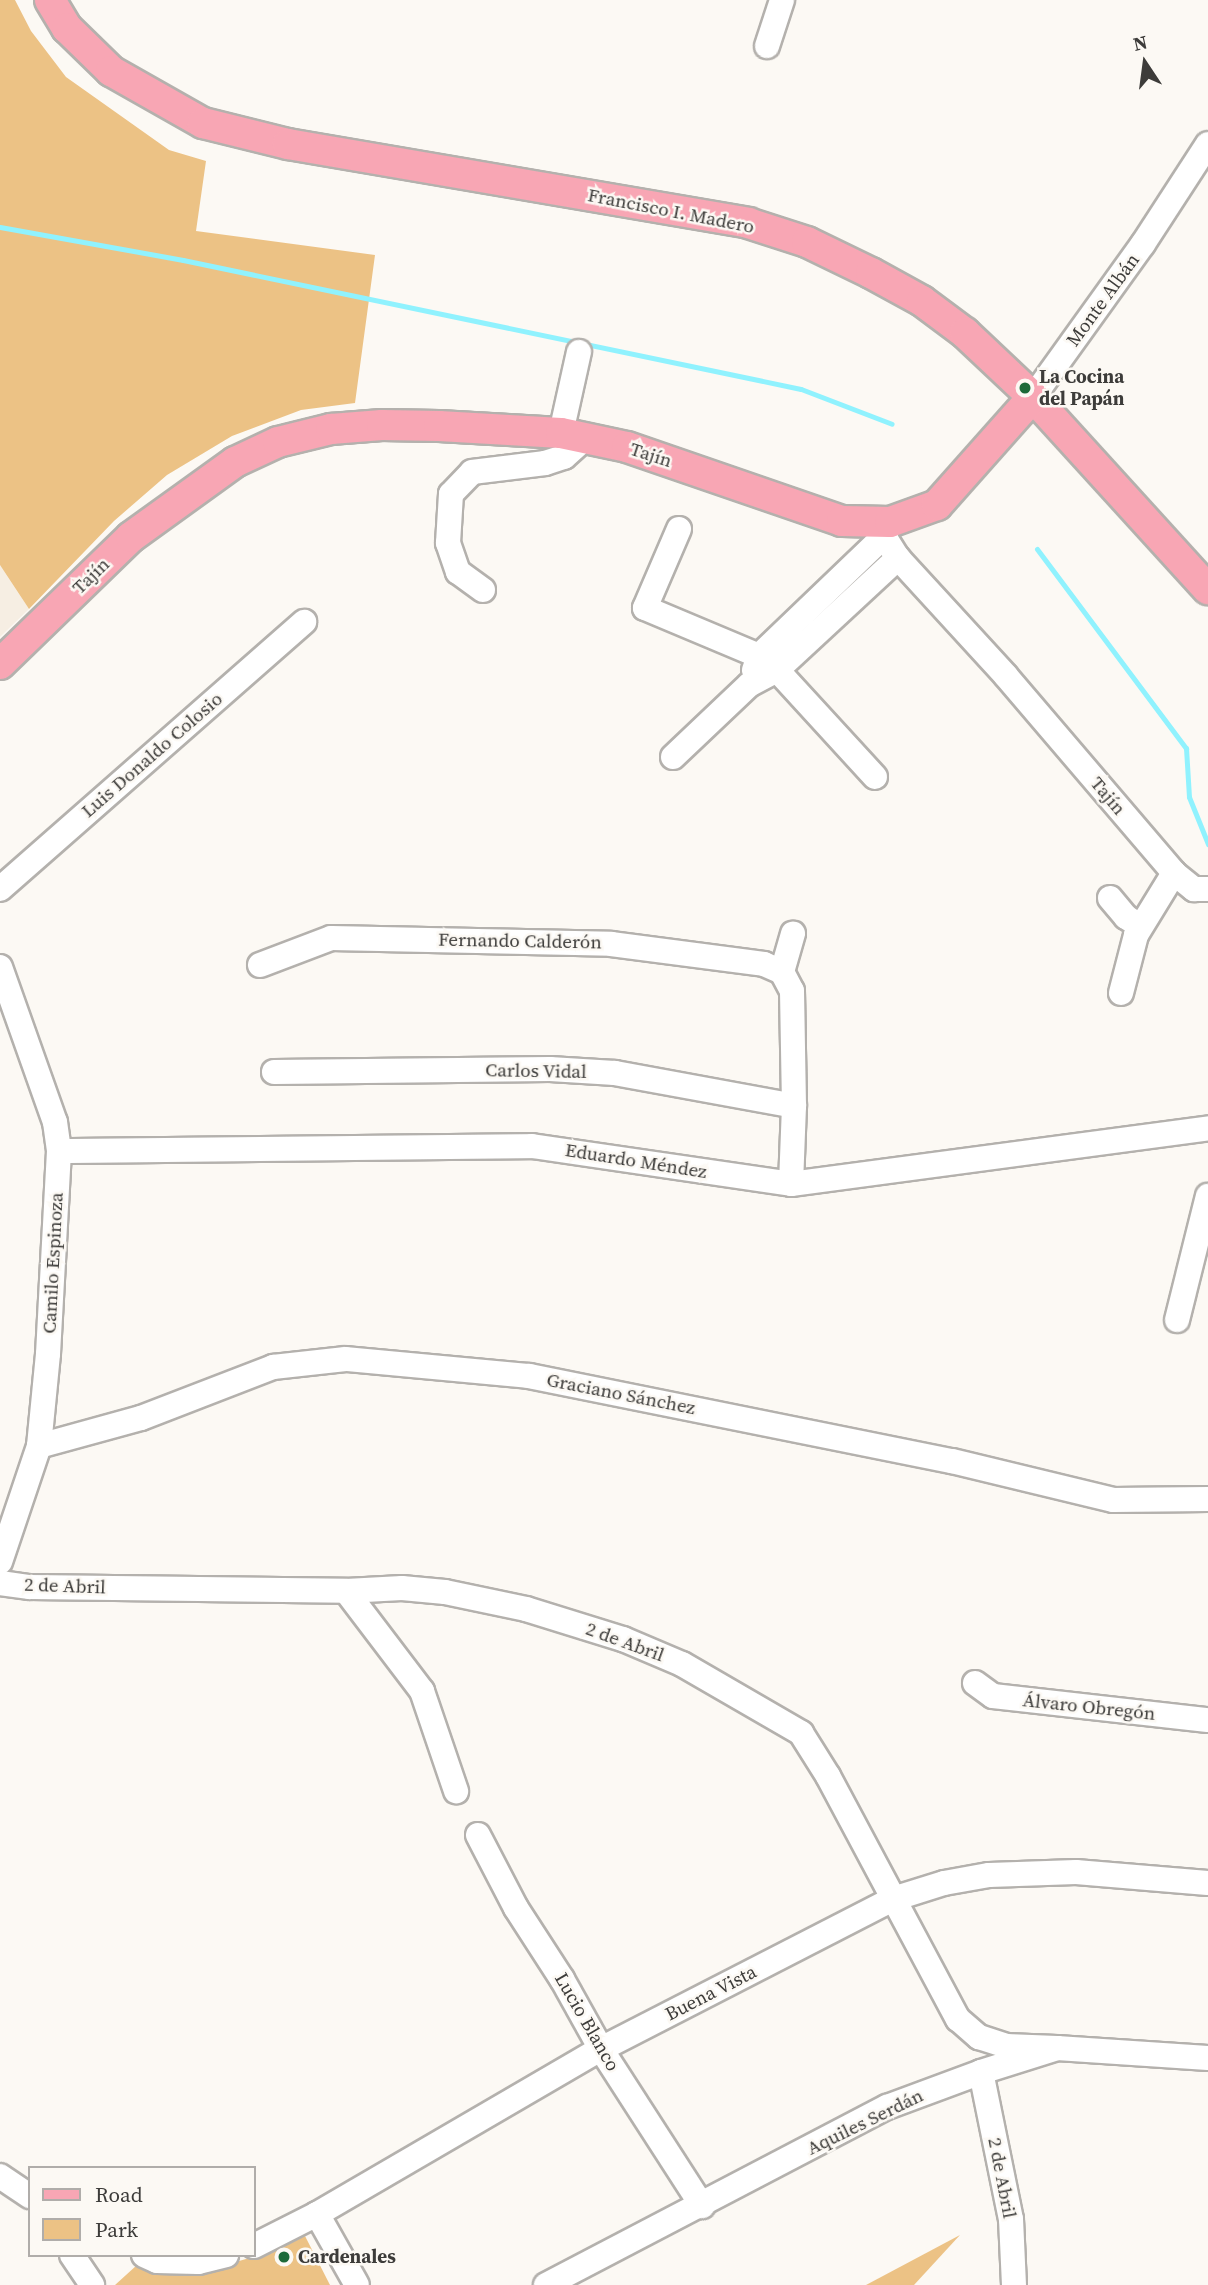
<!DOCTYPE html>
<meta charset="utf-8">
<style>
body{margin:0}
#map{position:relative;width:1208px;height:2285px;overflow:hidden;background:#fcf9f4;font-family:"Source Serif 4",serif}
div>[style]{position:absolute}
.built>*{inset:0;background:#f6eee3}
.green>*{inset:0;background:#ecc285}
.stream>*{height:5px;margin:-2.5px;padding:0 2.5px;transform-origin:2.5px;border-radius:2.5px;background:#90f2fe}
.roads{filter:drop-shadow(2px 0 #b4b1ad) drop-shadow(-2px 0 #b4b1ad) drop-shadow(0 2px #b4b1ad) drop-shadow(0 -2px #b4b1ad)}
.minor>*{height:24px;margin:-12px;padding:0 12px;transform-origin:12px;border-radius:12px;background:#fff}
.major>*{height:30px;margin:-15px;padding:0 15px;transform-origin:15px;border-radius:15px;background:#f8a6b4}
.dots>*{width:19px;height:19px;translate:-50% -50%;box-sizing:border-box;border:4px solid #fcf9f4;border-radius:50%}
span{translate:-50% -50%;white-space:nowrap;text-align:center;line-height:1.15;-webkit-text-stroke:5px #fcf9f4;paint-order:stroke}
.street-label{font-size:19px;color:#3d3c3a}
.poi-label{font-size:19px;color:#3d3c3a;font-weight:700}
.left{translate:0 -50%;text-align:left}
.legend{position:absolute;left:28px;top:2166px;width:228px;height:91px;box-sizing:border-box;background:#fcf9f4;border:2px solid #b0adaa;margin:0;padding:9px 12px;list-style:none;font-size:21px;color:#3d3c3a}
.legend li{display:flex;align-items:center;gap:14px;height:35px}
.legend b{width:35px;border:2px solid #b0adaa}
.north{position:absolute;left:1110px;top:28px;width:70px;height:70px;-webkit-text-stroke:5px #fcf9f4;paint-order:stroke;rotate:347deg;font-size:19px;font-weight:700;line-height:28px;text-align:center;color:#3d3c3a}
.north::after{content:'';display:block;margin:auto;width:24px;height:32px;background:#3d3c3a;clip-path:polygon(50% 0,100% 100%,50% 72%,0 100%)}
</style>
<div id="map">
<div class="built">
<div style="clip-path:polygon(0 565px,29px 609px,0 637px)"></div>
</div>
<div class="green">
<div style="clip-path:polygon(0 0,15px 0,31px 31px,66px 77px,169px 150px,206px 161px,196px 231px,375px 255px,355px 403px,301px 410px,232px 436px,167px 475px,114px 521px,29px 609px,0 565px)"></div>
<div style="clip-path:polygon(960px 2235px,914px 2285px,866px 2285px)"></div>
<div style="clip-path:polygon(305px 2236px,330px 2285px,115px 2285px,137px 2265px,182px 2271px,229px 2264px,276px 2250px)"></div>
</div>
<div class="stream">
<div style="left:0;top:227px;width:186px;rotate:10.2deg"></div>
<div style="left:183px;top:260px;width:631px;rotate:11.79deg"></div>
<div style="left:801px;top:389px;width:97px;rotate:21deg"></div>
<div style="left:1037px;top:549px;width:249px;rotate:53.2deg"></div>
<div style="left:1186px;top:748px;width:49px;rotate:86.5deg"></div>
<div style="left:1189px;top:797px;width:51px;rotate:68deg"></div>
</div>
<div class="roads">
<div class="minor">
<div style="left:767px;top:46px;width:48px;rotate:-71.9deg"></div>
<div style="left:1033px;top:397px;width:188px;rotate:-54.3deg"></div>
<div style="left:1143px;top:244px;width:119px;rotate:-57deg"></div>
<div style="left:561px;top:433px;width:83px;rotate:-77.5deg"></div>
<div style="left:890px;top:522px;width:15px;rotate:113deg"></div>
<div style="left:884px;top:536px;width:26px;rotate:58deg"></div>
<div style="left:898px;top:558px;width:160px;rotate:47.5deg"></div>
<div style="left:1006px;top:676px;width:259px;rotate:49.5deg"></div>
<div style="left:1174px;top:873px;width:26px;rotate:39deg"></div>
<div style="left:1194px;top:889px;width:14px"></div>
<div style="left:679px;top:529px;width:86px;rotate:113.3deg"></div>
<div style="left:645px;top:608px;width:124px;rotate:22.8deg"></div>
<div style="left:759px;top:656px;width:23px;rotate:38deg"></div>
<div style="left:777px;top:670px;width:145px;rotate:47.5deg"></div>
<div style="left:483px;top:590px;width:31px;rotate:-144deg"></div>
<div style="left:458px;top:572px;width:31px;rotate:-109deg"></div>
<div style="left:448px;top:543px;width:49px;rotate:-86.5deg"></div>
<div style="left:451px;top:494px;width:30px;rotate:-46deg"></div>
<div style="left:472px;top:472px;width:74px;rotate:-7deg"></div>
<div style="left:545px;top:463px;width:20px;rotate:-18deg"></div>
<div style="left:564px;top:457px;width:28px;rotate:-42deg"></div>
<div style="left:754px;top:670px;width:15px;rotate:-70deg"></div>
<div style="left:759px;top:656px;width:173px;rotate:-43.8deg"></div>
<div style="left:673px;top:757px;width:105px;rotate:-43.5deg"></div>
<div style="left:749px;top:685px;width:32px;rotate:-28deg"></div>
<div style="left:777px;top:670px;width:165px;rotate:-42.8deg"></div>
<div style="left:0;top:889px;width:405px;rotate:-41.3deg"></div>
<div style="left:1110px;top:898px;width:25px;rotate:50deg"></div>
<div style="left:1126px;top:917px;width:17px;rotate:33deg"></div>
<div style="left:260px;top:965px;width:76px;rotate:-20.8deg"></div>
<div style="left:331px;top:938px;width:280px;rotate:1.2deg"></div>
<div style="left:611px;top:944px;width:154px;rotate:7.4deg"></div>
<div style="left:764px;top:964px;width:20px;rotate:24deg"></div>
<div style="left:782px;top:972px;width:21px;rotate:62deg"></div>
<div style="left:792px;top:991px;width:115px;rotate:89deg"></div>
<div style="left:794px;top:1106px;width:78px;rotate:92.2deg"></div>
<div style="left:0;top:967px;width:164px;rotate:70.5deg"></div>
<div style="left:55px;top:1122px;width:29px;rotate:82deg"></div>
<div style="left:59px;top:1151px;width:203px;rotate:93.1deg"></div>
<div style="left:48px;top:1354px;width:92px;rotate:95.6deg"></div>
<div style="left:39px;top:1446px;width:122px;rotate:108.6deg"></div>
<div style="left:782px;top:972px;width:40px;rotate:-74deg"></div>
<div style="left:1121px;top:993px;width:60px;rotate:-75.5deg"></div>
<div style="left:1136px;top:935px;width:73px;rotate:-58.5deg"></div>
<div style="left:274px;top:1072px;width:276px;rotate:-0.6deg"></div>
<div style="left:550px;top:1069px;width:65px;rotate:3.5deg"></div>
<div style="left:615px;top:1073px;width:182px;rotate:10.4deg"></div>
<div style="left:59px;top:1151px;width:473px;rotate:-0.6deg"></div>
<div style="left:532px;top:1146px;width:262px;rotate:8.3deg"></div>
<div style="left:791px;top:1184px;width:421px;rotate:-7.6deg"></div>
<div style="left:1177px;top:1320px;width:128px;rotate:-76deg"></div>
<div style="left:39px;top:1446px;width:106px;rotate:-15.4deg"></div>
<div style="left:141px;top:1418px;width:142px;rotate:-21.1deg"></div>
<div style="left:273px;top:1367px;width:73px;rotate:-6.3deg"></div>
<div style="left:346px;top:1359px;width:184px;rotate:5.3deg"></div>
<div style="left:529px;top:1376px;width:431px;rotate:11.4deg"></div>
<div style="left:952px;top:1461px;width:166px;rotate:13.6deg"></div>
<div style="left:1113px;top:1500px;width:95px;rotate:-0.6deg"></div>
<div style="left:0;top:1583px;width:30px;rotate:8deg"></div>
<div style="left:30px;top:1587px;width:316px;rotate:0.7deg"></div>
<div style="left:346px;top:1591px;width:56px;rotate:-3.1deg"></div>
<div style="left:402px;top:1588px;width:43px;rotate:5.3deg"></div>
<div style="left:445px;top:1592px;width:83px;rotate:11.9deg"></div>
<div style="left:526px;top:1609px;width:102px;rotate:17.2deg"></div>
<div style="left:623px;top:1639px;width:64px;rotate:23deg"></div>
<div style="left:682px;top:1664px;width:138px;rotate:30.1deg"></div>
<div style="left:801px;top:1733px;width:51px;rotate:57.9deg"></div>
<div style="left:828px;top:1776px;width:276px;rotate:61.9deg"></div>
<div style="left:958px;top:2019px;width:28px;rotate:41deg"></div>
<div style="left:979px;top:2037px;width:28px;rotate:18deg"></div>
<div style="left:1006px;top:2046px;width:51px;rotate:2.2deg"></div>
<div style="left:346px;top:1591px;width:126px;rotate:52.8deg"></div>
<div style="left:422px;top:1691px;width:106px;rotate:71.2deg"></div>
<div style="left:975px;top:1683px;width:22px;rotate:36deg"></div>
<div style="left:993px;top:1696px;width:216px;rotate:6.4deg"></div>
<div style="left:478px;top:1835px;width:82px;rotate:62.5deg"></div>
<div style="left:516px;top:1908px;width:85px;rotate:57.1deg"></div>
<div style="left:562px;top:1979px;width:80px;rotate:60.9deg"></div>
<div style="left:601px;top:2049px;width:187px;rotate:57.2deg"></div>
<div style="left:981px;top:2072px;width:150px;rotate:78.5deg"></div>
<div style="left:1011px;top:2219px;width:66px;rotate:87.4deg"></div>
<div style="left:0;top:2176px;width:36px;rotate:34deg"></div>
<div style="left:317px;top:2214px;width:81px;rotate:60.6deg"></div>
<div style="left:254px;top:2246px;width:71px;rotate:-26.9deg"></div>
<div style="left:317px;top:2214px;width:328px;rotate:-30.2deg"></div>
<div style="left:601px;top:2049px;width:328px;rotate:-27.2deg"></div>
<div style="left:893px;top:1899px;width:53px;rotate:-17.4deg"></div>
<div style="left:944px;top:1883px;width:46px;rotate:-10.1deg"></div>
<div style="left:989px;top:1875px;width:87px;rotate:-2deg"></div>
<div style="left:1076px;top:1872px;width:132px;rotate:4.8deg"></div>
<div style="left:72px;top:2255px;width:36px;rotate:56deg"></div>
<div style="left:144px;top:2255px;width:14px;rotate:25deg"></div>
<div style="left:157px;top:2261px;width:41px;rotate:1.4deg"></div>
<div style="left:198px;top:2262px;width:29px;rotate:-14deg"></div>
<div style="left:546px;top:2285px;width:385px;rotate:-27.6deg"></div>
<div style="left:887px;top:2107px;width:100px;rotate:-20.4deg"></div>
<div style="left:981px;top:2072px;width:80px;rotate:-17.5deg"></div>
<div style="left:1057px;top:2048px;width:151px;rotate:3.8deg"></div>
</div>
<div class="major">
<div style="left:50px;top:0;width:33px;rotate:59deg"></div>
<div style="left:67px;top:28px;width:62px;rotate:44.3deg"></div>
<div style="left:111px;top:71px;width:106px;rotate:29.5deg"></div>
<div style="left:203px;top:123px;width:88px;rotate:13.9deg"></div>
<div style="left:288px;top:144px;width:467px;rotate:9.7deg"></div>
<div style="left:748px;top:223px;width:62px;rotate:17.9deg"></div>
<div style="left:807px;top:242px;width:71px;rotate:25.8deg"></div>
<div style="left:871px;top:273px;width:58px;rotate:28.8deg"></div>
<div style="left:922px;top:301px;width:54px;rotate:36.7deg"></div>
<div style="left:965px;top:333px;width:93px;rotate:43.3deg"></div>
<div style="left:1033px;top:397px;width:260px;rotate:47.7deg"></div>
<div style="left:0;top:664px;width:182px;rotate:-44.1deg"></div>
<div style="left:131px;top:537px;width:128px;rotate:-35.8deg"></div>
<div style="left:235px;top:462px;width:47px;rotate:-24.9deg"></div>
<div style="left:278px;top:442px;width:55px;rotate:-13.8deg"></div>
<div style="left:331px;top:429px;width:51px;rotate:-4.5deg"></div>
<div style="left:382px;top:425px;width:57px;rotate:1deg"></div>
<div style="left:439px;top:426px;width:122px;rotate:3.3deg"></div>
<div style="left:561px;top:433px;width:67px;rotate:12deg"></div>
<div style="left:627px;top:447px;width:227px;rotate:19deg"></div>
<div style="left:842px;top:521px;width:48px;rotate:1.2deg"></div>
<div style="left:890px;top:522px;width:50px;rotate:-19.9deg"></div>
<div style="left:937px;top:505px;width:144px;rotate:-48.4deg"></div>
</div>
</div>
<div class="dots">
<div style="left:1025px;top:388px;background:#1d6a39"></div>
<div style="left:284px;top:2257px;background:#1d6a39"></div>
</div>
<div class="street-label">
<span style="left:671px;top:211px;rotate:11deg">Francisco I. Madero</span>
<span style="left:1103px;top:300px;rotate:-54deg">Monte Albán</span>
<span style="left:651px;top:455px;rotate:18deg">Tajín</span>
<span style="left:91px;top:576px;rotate:-44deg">Tajín</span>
<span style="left:152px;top:755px;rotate:-41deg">Luis Donaldo Colosio</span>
<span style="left:1108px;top:796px;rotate:50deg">Tajín</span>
<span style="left:520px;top:941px;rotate:1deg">Fernando Calderón</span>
<span style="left:536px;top:1071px;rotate:1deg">Carlos Vidal</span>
<span style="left:636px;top:1161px;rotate:9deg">Eduardo Méndez</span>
<span style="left:53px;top:1263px;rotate:-87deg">Camilo Espinoza</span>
<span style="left:621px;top:1394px;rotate:11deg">Graciano Sánchez</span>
<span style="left:65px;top:1586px;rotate:2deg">2 de Abril</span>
<span style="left:625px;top:1642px;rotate:20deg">2 de Abril</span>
<span style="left:1089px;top:1707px;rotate:6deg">Álvaro Obregón</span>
<span style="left:711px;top:1993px;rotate:-27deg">Buena Vista</span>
<span style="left:587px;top:2022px;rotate:60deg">Lucio Blanco</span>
<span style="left:865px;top:2122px;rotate:-26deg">Aquiles Serdán</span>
<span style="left:1002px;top:2178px;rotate:79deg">2 de Abril</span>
</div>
<div class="poi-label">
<span class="left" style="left:1039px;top:388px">La Cocina<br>del Papán</span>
<span class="left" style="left:298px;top:2257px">Cardenales</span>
</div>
<ul class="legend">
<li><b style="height:9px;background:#f8a6b4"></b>Road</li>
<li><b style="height:19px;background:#ecc285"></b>Park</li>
</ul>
<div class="north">N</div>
</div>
